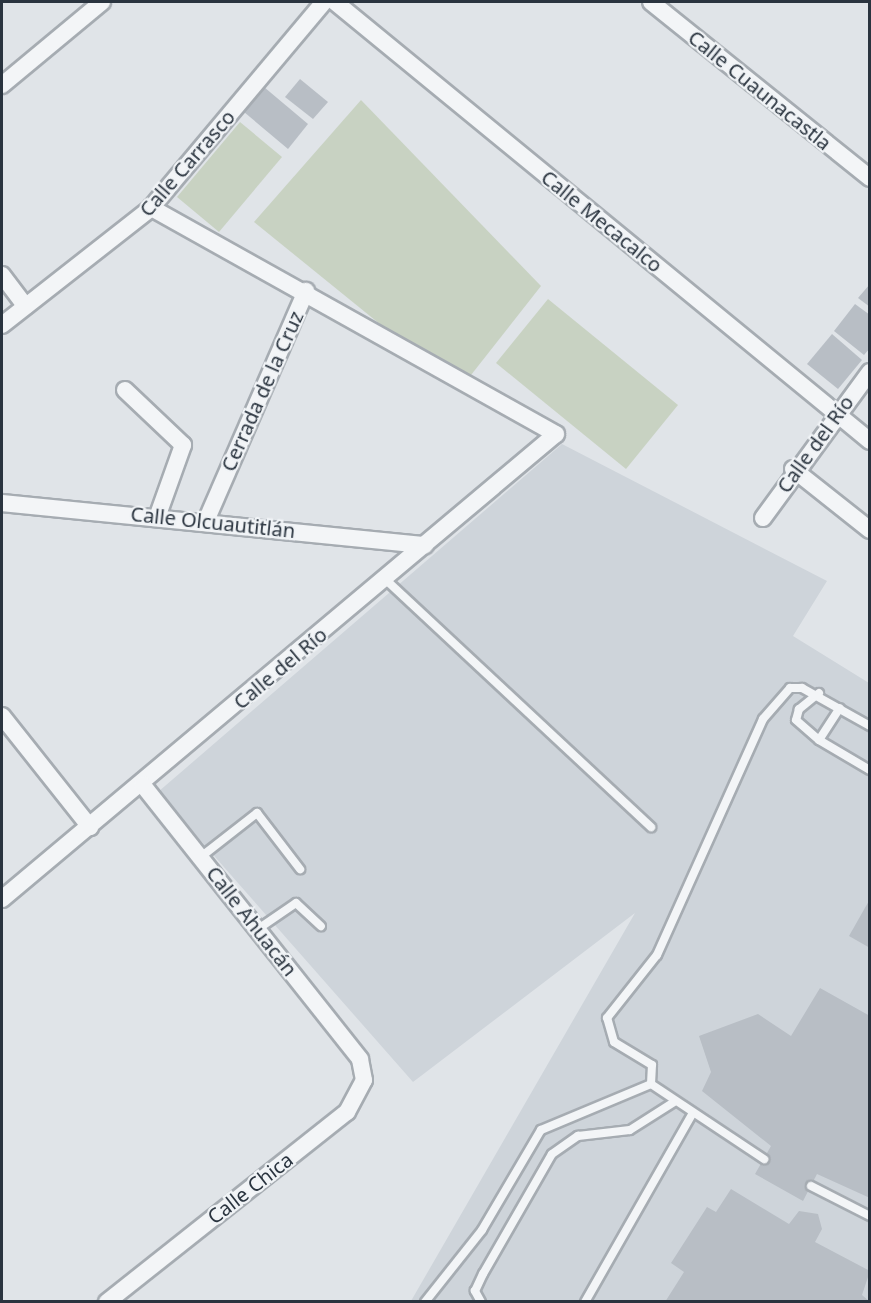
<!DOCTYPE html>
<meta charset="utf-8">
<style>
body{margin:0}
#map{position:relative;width:871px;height:1303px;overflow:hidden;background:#e0e4e8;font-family:"Noto Sans",sans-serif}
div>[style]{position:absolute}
.built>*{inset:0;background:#ced4da}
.green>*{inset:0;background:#c8d2c2}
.building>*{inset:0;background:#b8bec5}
.roads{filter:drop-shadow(2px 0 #a6acb2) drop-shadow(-2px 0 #a6acb2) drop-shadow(0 2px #a6acb2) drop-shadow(0 -2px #a6acb2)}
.lane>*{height:8px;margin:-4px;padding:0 4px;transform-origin:4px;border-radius:4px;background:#f3f5f7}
.street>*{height:16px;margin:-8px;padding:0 8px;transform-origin:8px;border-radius:8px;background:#f3f5f7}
span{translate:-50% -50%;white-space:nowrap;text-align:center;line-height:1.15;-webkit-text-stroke:4.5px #f0f3f6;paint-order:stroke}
.street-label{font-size:20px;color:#2a343f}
.frame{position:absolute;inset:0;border:3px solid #2a343f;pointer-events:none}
</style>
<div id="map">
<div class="built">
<div style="clip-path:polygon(562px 444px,827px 581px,793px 636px,869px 683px,869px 1301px,411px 1301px,635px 913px,413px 1082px,158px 792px)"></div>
</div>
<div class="green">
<div style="clip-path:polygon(361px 100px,541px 286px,460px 389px,254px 222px)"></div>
<div style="clip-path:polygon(240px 122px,282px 157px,219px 232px,177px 197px)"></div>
<div style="clip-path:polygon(548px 299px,678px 405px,626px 469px,496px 363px)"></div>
</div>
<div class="building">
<div style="clip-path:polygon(300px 79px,328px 102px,313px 119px,285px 97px)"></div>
<div style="clip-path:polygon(264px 87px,308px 124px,288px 149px,244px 112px)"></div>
<div style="clip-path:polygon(870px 284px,870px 307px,858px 298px)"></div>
<div style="clip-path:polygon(855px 304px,870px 315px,870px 348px,864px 355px,834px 331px)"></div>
<div style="clip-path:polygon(832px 334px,862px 360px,838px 389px,807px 364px)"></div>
<div style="clip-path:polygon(870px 899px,870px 948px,849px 936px)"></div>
<div style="clip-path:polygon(820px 988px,870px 1016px,870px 1198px,817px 1174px,803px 1201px,755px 1174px,771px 1146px,702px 1091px,711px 1072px,699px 1036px,758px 1014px,791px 1036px)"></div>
<div style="clip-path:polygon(731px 1189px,789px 1224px,799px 1211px,818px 1214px,822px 1229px,815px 1242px,870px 1271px,862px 1295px,870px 1302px,665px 1302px,684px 1272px,671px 1263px,707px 1207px,716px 1212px)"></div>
</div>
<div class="roads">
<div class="lane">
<div style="left:385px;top:579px;width:364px;rotate:43deg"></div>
<div style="left:819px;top:693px;width:26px;rotate:141deg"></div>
<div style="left:799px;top:709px;width:11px;rotate:105deg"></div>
<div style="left:796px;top:720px;width:30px;rotate:41deg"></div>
<div style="left:819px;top:740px;width:59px;rotate:30.5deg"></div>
<div style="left:819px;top:740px;width:38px;rotate:-57deg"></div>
<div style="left:202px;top:856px;width:70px;rotate:-38deg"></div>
<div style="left:257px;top:813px;width:71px;rotate:52.5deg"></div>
<div style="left:258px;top:929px;width:46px;rotate:-34.4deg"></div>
<div style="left:296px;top:903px;width:34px;rotate:43deg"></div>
<div style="left:651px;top:1084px;width:136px;rotate:33.6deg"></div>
<div style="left:811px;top:1186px;width:66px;rotate:27deg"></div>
<div style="left:425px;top:1302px;width:92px;rotate:-51.6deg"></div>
<div style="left:482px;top:1230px;width:116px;rotate:-59.5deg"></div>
<div style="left:541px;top:1130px;width:119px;rotate:-22.7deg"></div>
<div style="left:651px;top:1084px;width:19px;rotate:-87deg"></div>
<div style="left:652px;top:1065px;width:44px;rotate:-148.8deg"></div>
<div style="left:614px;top:1042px;width:25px;rotate:-106deg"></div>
<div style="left:607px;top:1018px;width:80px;rotate:-51.6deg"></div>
<div style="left:657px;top:955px;width:259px;rotate:-65.8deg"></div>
<div style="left:763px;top:719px;width:41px;rotate:-48.9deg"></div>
<div style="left:790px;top:688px;width:12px"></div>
<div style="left:802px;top:688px;width:78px;rotate:29.2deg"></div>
<div style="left:481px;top:1302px;width:13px;rotate:-119deg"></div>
<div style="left:475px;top:1291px;width:19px;rotate:-65deg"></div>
<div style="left:483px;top:1274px;width:138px;rotate:-60.1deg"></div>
<div style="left:552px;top:1154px;width:32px;rotate:-35deg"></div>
<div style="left:578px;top:1136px;width:52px;rotate:-6.6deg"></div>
<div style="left:630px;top:1130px;width:52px;rotate:-32.5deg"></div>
<div style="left:585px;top:1302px;width:218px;rotate:-60.3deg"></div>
</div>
<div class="street">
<div style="left:335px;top:2px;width:692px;rotate:39.37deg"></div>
<div style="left:651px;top:2px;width:281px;rotate:38.8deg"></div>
<div style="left:2px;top:85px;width:130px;rotate:-39.7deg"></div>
<div style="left:2px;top:275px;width:39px;rotate:53deg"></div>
<div style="left:2px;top:325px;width:189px;rotate:-38.1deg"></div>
<div style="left:151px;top:208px;width:269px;rotate:-50deg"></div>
<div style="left:125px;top:390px;width:80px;rotate:43.5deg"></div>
<div style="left:183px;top:445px;width:74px;rotate:109.7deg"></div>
<div style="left:793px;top:469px;width:98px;rotate:38.4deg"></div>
<div style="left:2px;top:503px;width:425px;rotate:5.7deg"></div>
<div style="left:763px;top:518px;width:181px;rotate:-53.8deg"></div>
<div style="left:206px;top:521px;width:251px;rotate:-66.5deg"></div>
<div style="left:2px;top:716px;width:142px;rotate:51.6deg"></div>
<div style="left:2px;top:899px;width:723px;rotate:-40.01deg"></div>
<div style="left:556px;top:434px;width:464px;rotate:-150.8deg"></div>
<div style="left:107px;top:1302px;width:306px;rotate:-38.4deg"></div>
<div style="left:347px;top:1112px;width:36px;rotate:-62deg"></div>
<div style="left:364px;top:1080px;width:21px;rotate:-101deg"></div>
<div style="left:360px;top:1059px;width:350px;rotate:-128.4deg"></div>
</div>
</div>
<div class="street-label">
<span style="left:760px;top:90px;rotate:39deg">Calle Cuaunacastla</span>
<span style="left:187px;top:163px;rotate:-49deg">Calle Carrasco</span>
<span style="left:602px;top:221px;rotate:39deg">Calle Mecacalco</span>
<span style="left:262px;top:391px;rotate:-66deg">Cerrada de la Cruz</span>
<span style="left:815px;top:444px;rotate:-54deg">Calle del Río</span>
<span style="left:213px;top:522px;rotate:6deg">Calle Olcuautitlán</span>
<span style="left:280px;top:668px;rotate:-40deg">Calle del Río</span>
<span style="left:252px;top:921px;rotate:52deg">Calle Ahuacán</span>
<span style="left:250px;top:1188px;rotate:-38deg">Calle Chica</span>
</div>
<div class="frame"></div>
</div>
